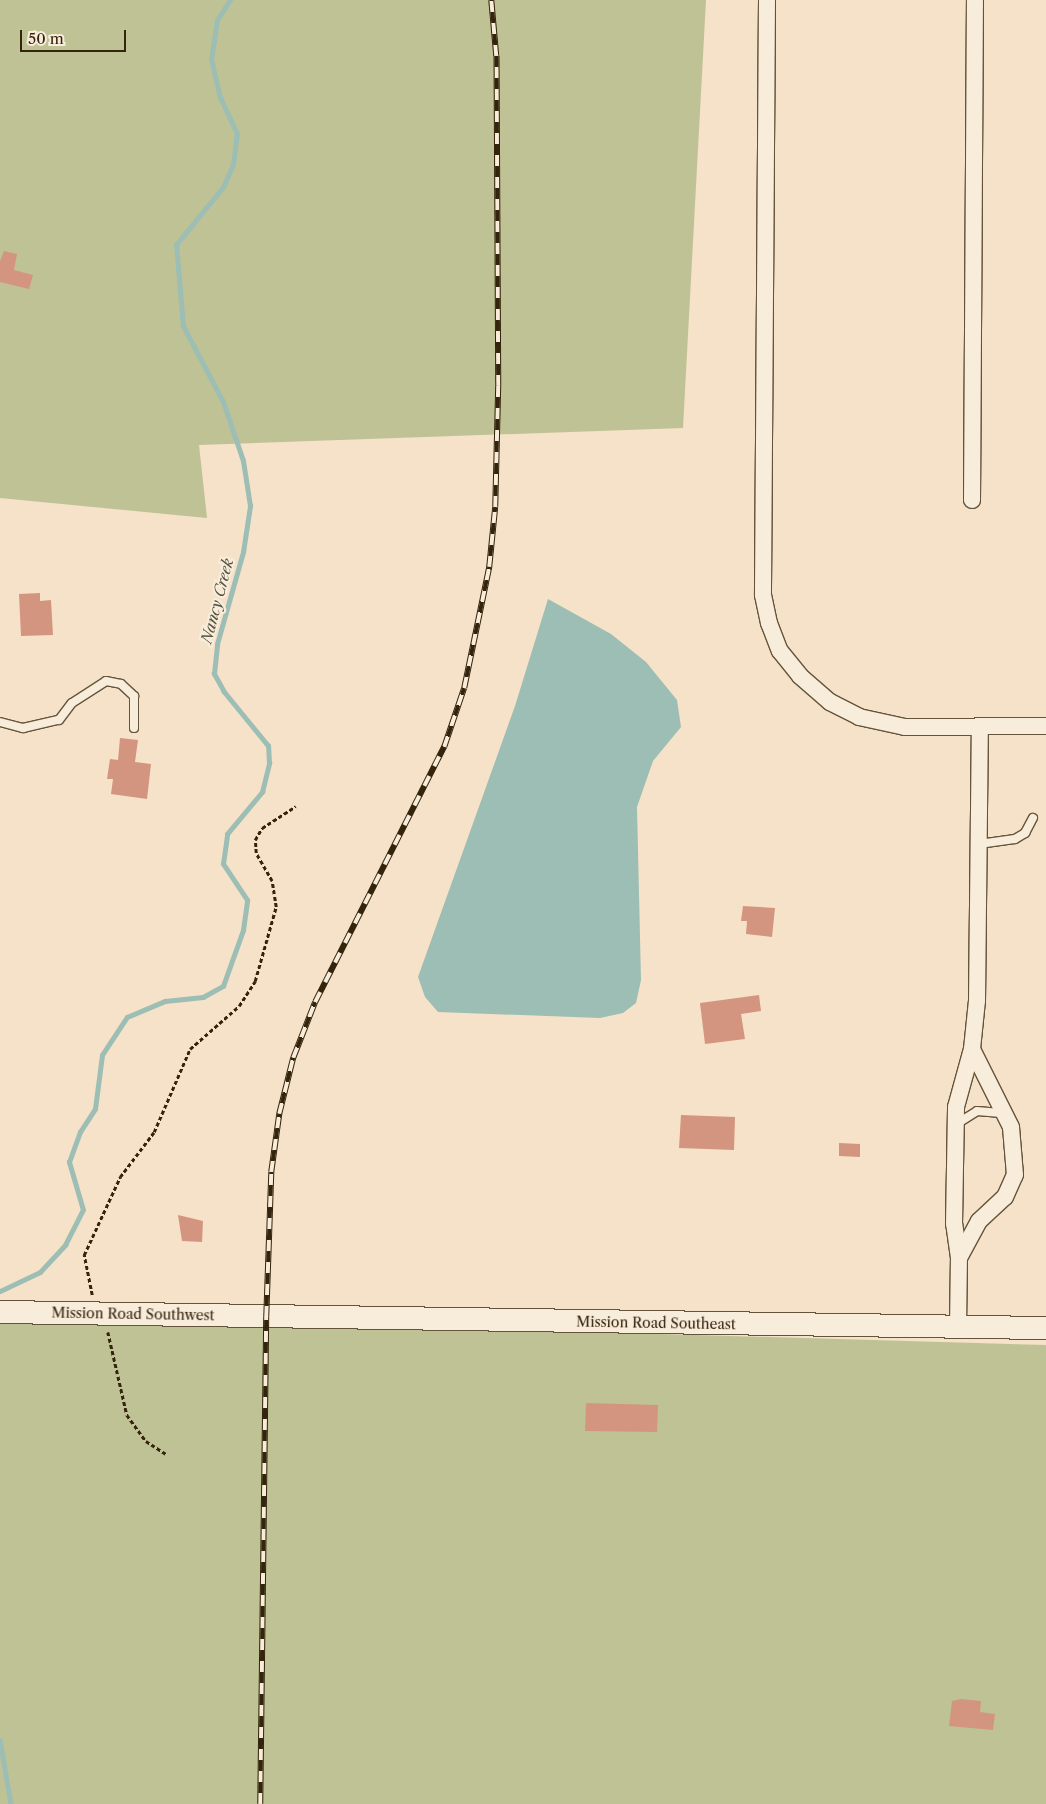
<!DOCTYPE html>
<style>
body{margin:0}
#map{position:relative;width:1046px;height:1804px;overflow:hidden;background:#f5e2c8;font-family:"Libre Caslon Text",serif}
div>[style]{position:absolute}
.green>*{inset:0;background:#bfc294}
.water>*{inset:0;background:#9cbeb4}
.stream>*{height:4.5px;margin:-2.25px;padding:0 2.25px;transform-origin:2.25px;border-radius:2.25px;background:#9cbeb4}
.building>*{inset:0;background:#d3957f}
.path>*{height:2.5px;margin-top:-1.25px;transform-origin:0;background:repeating-linear-gradient(90deg,#34240c 0 4px,transparent 0 6.5px)}
.roads{filter:drop-shadow(1px 0 #64543b) drop-shadow(-1px 0 #64543b) drop-shadow(0 1px #64543b) drop-shadow(0 -1px #64543b)}
.service>*{height:8px;margin:-4px;padding:0 4px;transform-origin:4px;border-radius:4px;background:#f8ecdb}
.minor>*{height:16px;margin:-8px;padding:0 8px;transform-origin:8px;border-radius:8px;background:#f8ecdb}
.secondary>*{height:22px;margin:-11px;padding:0 11px;transform-origin:11px;border-radius:11px;background:#f8ecdb}
.rail>*{height:5.5px;margin-top:-2.75px;transform-origin:0;background:repeating-linear-gradient(90deg,#f8ecdb 0 11px,#34240c 0 22px);box-sizing:border-box;border-block:1px solid #34240c}
span{translate:-50% -50%;white-space:nowrap;text-align:center;line-height:1.15;-webkit-text-stroke:4.5px #f8ecdb;paint-order:stroke}
.street-label{font-size:14px;color:#34240c}
.water-label{font-size:15px;color:#53523e;font-style:italic}
.scale{position:absolute;left:20px;top:30px;width:106px;height:22px;box-sizing:border-box;border:2px solid #34240c;border-top:0;padding-left:6px;font-size:15px;line-height:18px;white-space:nowrap;color:#34240c;-webkit-text-stroke:4px #f8ecdb;paint-order:stroke}
</style>
<div id="map">
<div class="green">
<div style="clip-path:polygon(0 0,706px 0,683px 428px,199px 445px,207px 518px,0 498px)"></div>
<div style="clip-path:polygon(0 1315px,1046px 1345px,1046px 1804px,0 1804px)"></div>
</div>
<div class="water">
<div style="clip-path:polygon(548px 599px,611px 634px,646px 662px,677px 700px,681px 727px,653px 761px,637px 807px,641px 980px,636px 1003px,623px 1013px,600px 1018px,438px 1012px,425px 997px,418px 977px,515px 706px)"></div>
</div>
<div class="stream">
<div style="left:0;top:1291px;width:44px;rotate:-25.4deg"></div>
<div style="left:40px;top:1272px;width:37px;rotate:-47deg"></div>
<div style="left:65px;top:1245px;width:39px;rotate:-63deg"></div>
<div style="left:83px;top:1210px;width:50px;rotate:-106.3deg"></div>
<div style="left:69px;top:1162px;width:32px;rotate:-70deg"></div>
<div style="left:80px;top:1132px;width:27px;rotate:-57deg"></div>
<div style="left:95px;top:1109px;width:54px;rotate:-82.6deg"></div>
<div style="left:102px;top:1055px;width:45px;rotate:-56.7deg"></div>
<div style="left:127px;top:1017px;width:41px;rotate:-22.8deg"></div>
<div style="left:165px;top:1001px;width:38px;rotate:-6deg"></div>
<div style="left:203px;top:997px;width:23px;rotate:-29deg"></div>
<div style="left:223px;top:986px;width:59px;rotate:-70.3deg"></div>
<div style="left:243px;top:930px;width:30px;rotate:-82deg"></div>
<div style="left:247px;top:900px;width:43px;rotate:-123.7deg"></div>
<div style="left:223px;top:864px;width:30px;rotate:-82deg"></div>
<div style="left:227px;top:834px;width:55px;rotate:-50.2deg"></div>
<div style="left:262px;top:792px;width:30px;rotate:-76deg"></div>
<div style="left:269px;top:763px;width:17px;rotate:-93deg"></div>
<div style="left:268px;top:746px;width:70px;rotate:-129.2deg"></div>
<div style="left:224px;top:692px;width:21px;rotate:-119deg"></div>
<div style="left:214px;top:674px;width:30px;rotate:-84deg"></div>
<div style="left:217px;top:644px;width:96px;rotate:-74.2deg"></div>
<div style="left:243px;top:552px;width:47px;rotate:-81.3deg"></div>
<div style="left:250px;top:506px;width:46px;rotate:-98.8deg"></div>
<div style="left:243px;top:461px;width:62px;rotate:-108.7deg"></div>
<div style="left:223px;top:402px;width:86px;rotate:-117.8deg"></div>
<div style="left:183px;top:326px;width:81px;rotate:-94.9deg"></div>
<div style="left:176px;top:245px;width:75px;rotate:-51deg"></div>
<div style="left:223px;top:187px;width:24px;rotate:-66deg"></div>
<div style="left:233px;top:165px;width:31px;rotate:-83deg"></div>
<div style="left:237px;top:134px;width:40px;rotate:-115deg"></div>
<div style="left:220px;top:98px;width:39px;rotate:-103deg"></div>
<div style="left:211px;top:60px;width:40px;rotate:-81.5deg"></div>
<div style="left:217px;top:20px;width:24px;rotate:-57deg"></div>
<div style="left:0;top:1740px;width:65px;rotate:80.2deg"></div>
</div>
<div class="building">
<div style="clip-path:polygon(4px 251px,17px 254px,14px 270px,33px 275px,29px 289px,0 282px,0 261px)"></div>
<div style="clip-path:polygon(40px 593px,40px 601px,51px 600px,53px 635px,21px 636px,19px 594px)"></div>
<div style="clip-path:polygon(120px 738px,138px 740px,135px 762px,151px 764px,147px 799px,111px 794px,113px 779px,107px 779px,110px 759px,118px 760px)"></div>
<div style="clip-path:polygon(743px 906px,775px 908px,772px 937px,746px 934px,747px 921px,741px 921px)"></div>
<div style="clip-path:polygon(759px 995px,761px 1011px,741px 1014px,745px 1039px,705px 1044px,700px 1003px)"></div>
<div style="clip-path:polygon(681px 1115px,735px 1117px,734px 1150px,679px 1148px)"></div>
<div style="clip-path:polygon(839px 1143px,860px 1144px,860px 1157px,839px 1156px)"></div>
<div style="clip-path:polygon(178px 1215px,203px 1221px,202px 1242px,182px 1241px)"></div>
<div style="clip-path:polygon(586px 1403px,658px 1405px,657px 1432px,585px 1431px)"></div>
<div style="clip-path:polygon(961px 1699px,981px 1701px,980px 1712px,995px 1714px,993px 1730px,949px 1726px,952px 1701px)"></div>
</div>
<div class="path">
<div style="left:92px;top:1295px;width:41px;rotate:-101.3deg"></div>
<div style="left:84px;top:1255px;width:86px;rotate:-65.2deg"></div>
<div style="left:120px;top:1177px;width:56px;rotate:-52.9deg"></div>
<div style="left:154px;top:1132px;width:90px;rotate:-66.6deg"></div>
<div style="left:190px;top:1049px;width:65px;rotate:-41.3deg"></div>
<div style="left:239px;top:1006px;width:30px;rotate:-57deg"></div>
<div style="left:255px;top:981px;width:77px;rotate:-74.2deg"></div>
<div style="left:276px;top:907px;width:26px;rotate:-99deg"></div>
<div style="left:272px;top:881px;width:32px;rotate:-120deg"></div>
<div style="left:256px;top:853px;width:13px;rotate:-94deg"></div>
<div style="left:255px;top:840px;width:14px;rotate:-60deg"></div>
<div style="left:262px;top:828px;width:40px;rotate:-32.9deg"></div>
<div style="left:108px;top:1332px;width:85px;rotate:77.1deg"></div>
<div style="left:127px;top:1415px;width:32px;rotate:54deg"></div>
<div style="left:146px;top:1441px;width:24px;rotate:33deg"></div>
</div>
<div class="roads">
<div class="service">
<div style="left:0;top:722px;width:24px;rotate:15deg"></div>
<div style="left:23px;top:728px;width:37px;rotate:-13deg"></div>
<div style="left:59px;top:720px;width:21px;rotate:-53deg"></div>
<div style="left:72px;top:703px;width:40px;rotate:-32.9deg"></div>
<div style="left:106px;top:681px;width:15px;rotate:11deg"></div>
<div style="left:121px;top:684px;width:18px;rotate:43deg"></div>
<div style="left:134px;top:696px;width:32px;rotate:90deg"></div>
<div style="left:979px;top:844px;width:36px;rotate:-8deg"></div>
<div style="left:1015px;top:839px;width:12px;rotate:-31deg"></div>
<div style="left:1025px;top:833px;width:17px;rotate:-62deg"></div>
<div style="left:958px;top:1123px;width:22px;rotate:-32deg"></div>
<div style="left:977px;top:1111px;width:24px;rotate:5deg"></div>
</div>
<div class="minor">
<div style="left:767px;top:0;width:595px;rotate:90.39deg"></div>
<div style="left:763px;top:595px;width:29px;rotate:78deg"></div>
<div style="left:769px;top:623px;width:30px;rotate:69deg"></div>
<div style="left:780px;top:651px;width:32px;rotate:51deg"></div>
<div style="left:800px;top:676px;width:40px;rotate:41deg"></div>
<div style="left:830px;top:702px;width:33px;rotate:27deg"></div>
<div style="left:859px;top:717px;width:47px;rotate:12.3deg"></div>
<div style="left:905px;top:727px;width:141px;rotate:-0.4deg"></div>
<div style="left:972px;top:500px;width:500px;rotate:-89.66deg"></div>
<div style="left:959px;top:1258px;width:42px;rotate:-61.6deg"></div>
<div style="left:979px;top:1221px;width:35px;rotate:-43deg"></div>
<div style="left:1005px;top:1197px;width:24px;rotate:-66deg"></div>
<div style="left:1015px;top:1175px;width:48px;rotate:-94.8deg"></div>
<div style="left:1011px;top:1127px;width:87px;rotate:-116.6deg"></div>
<div style="left:958px;top:1327px;width:69px;rotate:-89.2deg"></div>
<div style="left:959px;top:1258px;width:34px;rotate:-98deg"></div>
<div style="left:954px;top:1224px;width:117px;rotate:-89deg"></div>
<div style="left:956px;top:1107px;width:60px;rotate:-74.6deg"></div>
<div style="left:972px;top:1049px;width:48px;rotate:-84.1deg"></div>
<div style="left:977px;top:1001px;width:274px;rotate:-89.4deg"></div>
</div>
<div class="secondary">
<div style="left:0;top:1312px;width:1046px;rotate:0.88deg"></div>
</div>
</div>
<div class="rail">
<div style="left:260px;top:1804px;width:487px;rotate:-89.3deg"></div>
<div style="left:266px;top:1317px;width:145px;rotate:-88deg"></div>
<div style="left:271px;top:1172px;width:59px;rotate:-82.1deg"></div>
<div style="left:279px;top:1114px;width:58px;rotate:-76deg"></div>
<div style="left:293px;top:1058px;width:60px;rotate:-68.6deg"></div>
<div style="left:315px;top:1002px;width:286px;rotate:-63.2deg"></div>
<div style="left:444px;top:747px;width:62px;rotate:-71.3deg"></div>
<div style="left:464px;top:688px;width:124px;rotate:-78.3deg"></div>
<div style="left:489px;top:567px;width:60px;rotate:-84.3deg"></div>
<div style="left:495px;top:507px;width:121px;rotate:-88.6deg"></div>
<div style="left:498px;top:386px;width:330px;rotate:-90.3deg"></div>
<div style="left:496px;top:56px;width:56px;rotate:-95.1deg"></div>
</div>
<div class="street-label">
<span style="left:133px;top:1314px;rotate:1deg">Mission Road Southwest</span>
<span style="left:656px;top:1323px;rotate:1deg">Mission Road Southeast</span>
</div>
<div class="water-label">
<span style="left:217px;top:601px;rotate:-75deg">Nancy Creek</span>
</div>
<div class="scale">50 m</div>
</div>
